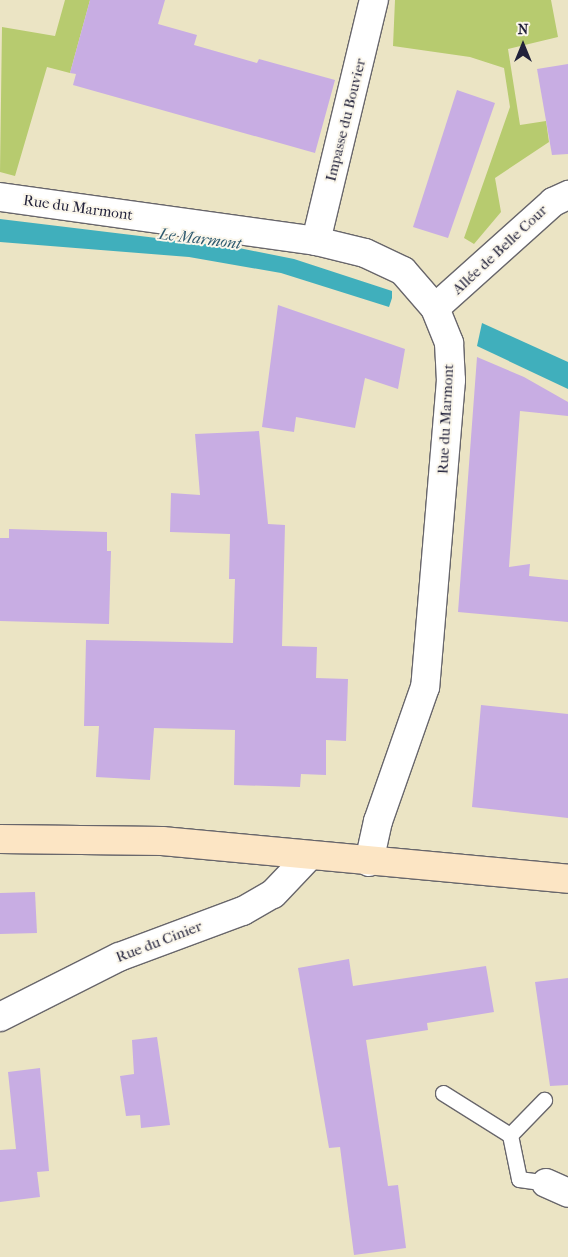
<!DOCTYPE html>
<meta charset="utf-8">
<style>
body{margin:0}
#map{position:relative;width:568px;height:1257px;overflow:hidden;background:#ebe4c4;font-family:"IM FELL French Canon",serif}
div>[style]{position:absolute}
.green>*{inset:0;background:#b7cb6f}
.water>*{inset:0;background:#40afbc}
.building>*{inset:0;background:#c8ade3}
.roads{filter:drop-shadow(1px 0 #68666b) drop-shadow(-1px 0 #68666b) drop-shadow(0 1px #68666b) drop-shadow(0 -1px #68666b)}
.service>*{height:15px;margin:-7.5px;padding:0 7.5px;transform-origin:7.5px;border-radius:7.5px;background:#fff}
.minor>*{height:28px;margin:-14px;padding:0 14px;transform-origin:14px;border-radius:14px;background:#fff}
.secondary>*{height:28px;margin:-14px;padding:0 14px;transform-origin:14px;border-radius:14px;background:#fce5c4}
span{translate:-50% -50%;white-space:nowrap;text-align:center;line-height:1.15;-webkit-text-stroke:4px #fbf7ec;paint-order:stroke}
.street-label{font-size:15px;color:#22223b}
.water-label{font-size:16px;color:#2e5a6f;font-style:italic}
.north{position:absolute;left:498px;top:20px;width:50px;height:50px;-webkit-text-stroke:4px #fbf7ec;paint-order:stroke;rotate:0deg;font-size:14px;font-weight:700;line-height:20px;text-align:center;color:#22223b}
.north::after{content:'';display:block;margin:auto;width:18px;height:22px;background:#22223b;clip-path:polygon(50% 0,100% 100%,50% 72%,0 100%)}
</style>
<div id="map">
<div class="green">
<div style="clip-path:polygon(65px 0,90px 0,70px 73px,47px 67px,15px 176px,0 172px,2px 27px,55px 36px)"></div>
<div style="clip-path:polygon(395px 0,551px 0,558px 37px,508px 49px,520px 125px,546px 121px,549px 142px,495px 178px,501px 212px,474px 244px,464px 238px,510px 107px,504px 68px,470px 57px,393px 46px)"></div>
</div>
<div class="water">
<div style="clip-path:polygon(0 219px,239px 248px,294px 259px,392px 291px,392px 298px,389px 307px,281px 273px,189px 257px,0 242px)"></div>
<div style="clip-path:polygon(482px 323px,568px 362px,568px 389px,477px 346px)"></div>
</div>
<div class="building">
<div style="clip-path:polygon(90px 0,165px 0,158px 24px,197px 35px,194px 45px,257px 63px,259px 59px,335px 80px,315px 153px,73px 85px,76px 74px,70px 73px)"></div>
<div style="clip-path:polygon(568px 64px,568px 154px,552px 155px,537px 69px)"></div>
<div style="clip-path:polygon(457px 90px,495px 103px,448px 238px,413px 227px)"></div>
<div style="clip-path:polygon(278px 305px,405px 349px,398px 389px,365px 378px,355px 428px,296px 417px,294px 432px,262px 427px)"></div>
<div style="clip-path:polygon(477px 357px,524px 377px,568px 402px,568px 416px,520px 411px,509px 567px,530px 564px,529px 576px,568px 580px,568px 622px,458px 612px)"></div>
<div style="clip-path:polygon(259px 431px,268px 524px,285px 525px,282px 646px,317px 647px,316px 678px,348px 679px,346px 741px,326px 740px,326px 775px,301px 774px,300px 787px,234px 785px,235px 730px,154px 728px,150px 780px,96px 777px,99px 726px,84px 726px,86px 640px,233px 643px,235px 579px,229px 579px,230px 534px,170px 532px,171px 493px,200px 495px,195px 434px)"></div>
<div style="clip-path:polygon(9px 529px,107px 532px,107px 551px,111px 551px,109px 624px,0 621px,0 538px,9px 538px)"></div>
<div style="clip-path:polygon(481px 705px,568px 714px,568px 818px,472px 807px)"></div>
<div style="clip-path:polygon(35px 892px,37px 933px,0 934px,0 893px)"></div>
<div style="clip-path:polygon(349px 959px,353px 986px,486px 966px,494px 1012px,427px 1023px,428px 1030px,366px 1040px,388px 1186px,398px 1185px,406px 1248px,354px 1255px,340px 1147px,329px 1148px,298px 968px)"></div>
<div style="clip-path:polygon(568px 978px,568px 1085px,550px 1086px,535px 982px)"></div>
<div style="clip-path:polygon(157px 1037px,170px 1125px,141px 1128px,140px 1115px,126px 1116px,120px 1076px,134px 1074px,132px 1040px)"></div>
<div style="clip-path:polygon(40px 1068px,49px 1171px,37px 1172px,40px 1197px,0 1202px,0 1150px,16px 1149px,8px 1072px)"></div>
</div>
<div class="roads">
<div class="service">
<div style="left:443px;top:1093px;width:79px;rotate:32.1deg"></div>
<div style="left:510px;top:1135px;width:45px;rotate:78.4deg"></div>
<div style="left:519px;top:1179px;width:27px;rotate:8deg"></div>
<div style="left:510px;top:1135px;width:49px;rotate:-45.8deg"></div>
</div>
<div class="minor">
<div style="left:0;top:197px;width:319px;rotate:7.9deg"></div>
<div style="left:316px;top:241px;width:50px;rotate:13.8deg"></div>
<div style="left:365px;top:253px;width:42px;rotate:25.3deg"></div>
<div style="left:403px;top:271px;width:49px;rotate:49.1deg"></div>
<div style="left:435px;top:308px;width:38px;rotate:68deg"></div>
<div style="left:449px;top:343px;width:37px;rotate:87deg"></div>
<div style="left:451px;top:380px;width:308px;rotate:94.8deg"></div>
<div style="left:425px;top:687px;width:142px;rotate:109.3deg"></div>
<div style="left:378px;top:821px;width:42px;rotate:102.4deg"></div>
<div style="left:316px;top:241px;width:248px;rotate:-76.5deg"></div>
<div style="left:435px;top:308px;width:159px;rotate:-41.9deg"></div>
<div style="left:553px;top:202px;width:17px;rotate:-25deg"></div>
<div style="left:0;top:1017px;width:133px;rotate:-26.8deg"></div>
<div style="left:119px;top:957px;width:132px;rotate:-20.4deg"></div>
<div style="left:243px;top:911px;width:34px;rotate:-30deg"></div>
<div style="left:273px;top:894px;width:52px;rotate:-46.5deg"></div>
<div style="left:546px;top:1183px;width:24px;rotate:24deg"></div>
</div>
<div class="secondary">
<div style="left:0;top:839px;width:162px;rotate:0.7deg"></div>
<div style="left:162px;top:841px;width:408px;rotate:5.3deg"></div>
</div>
</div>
<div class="street-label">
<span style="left:346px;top:120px;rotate:-76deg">Impasse du Bouvier</span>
<span style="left:78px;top:208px;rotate:8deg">Rue du Marmont</span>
<span style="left:500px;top:250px;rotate:-43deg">Allée de Belle Cour</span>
<span style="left:446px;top:419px;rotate:-87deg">Rue du Marmont</span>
<span style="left:159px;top:942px;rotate:-21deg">Rue du Cinier</span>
</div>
<div class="water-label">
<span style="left:200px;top:239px;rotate:7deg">Le Marmont</span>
</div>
<div class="north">N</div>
</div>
